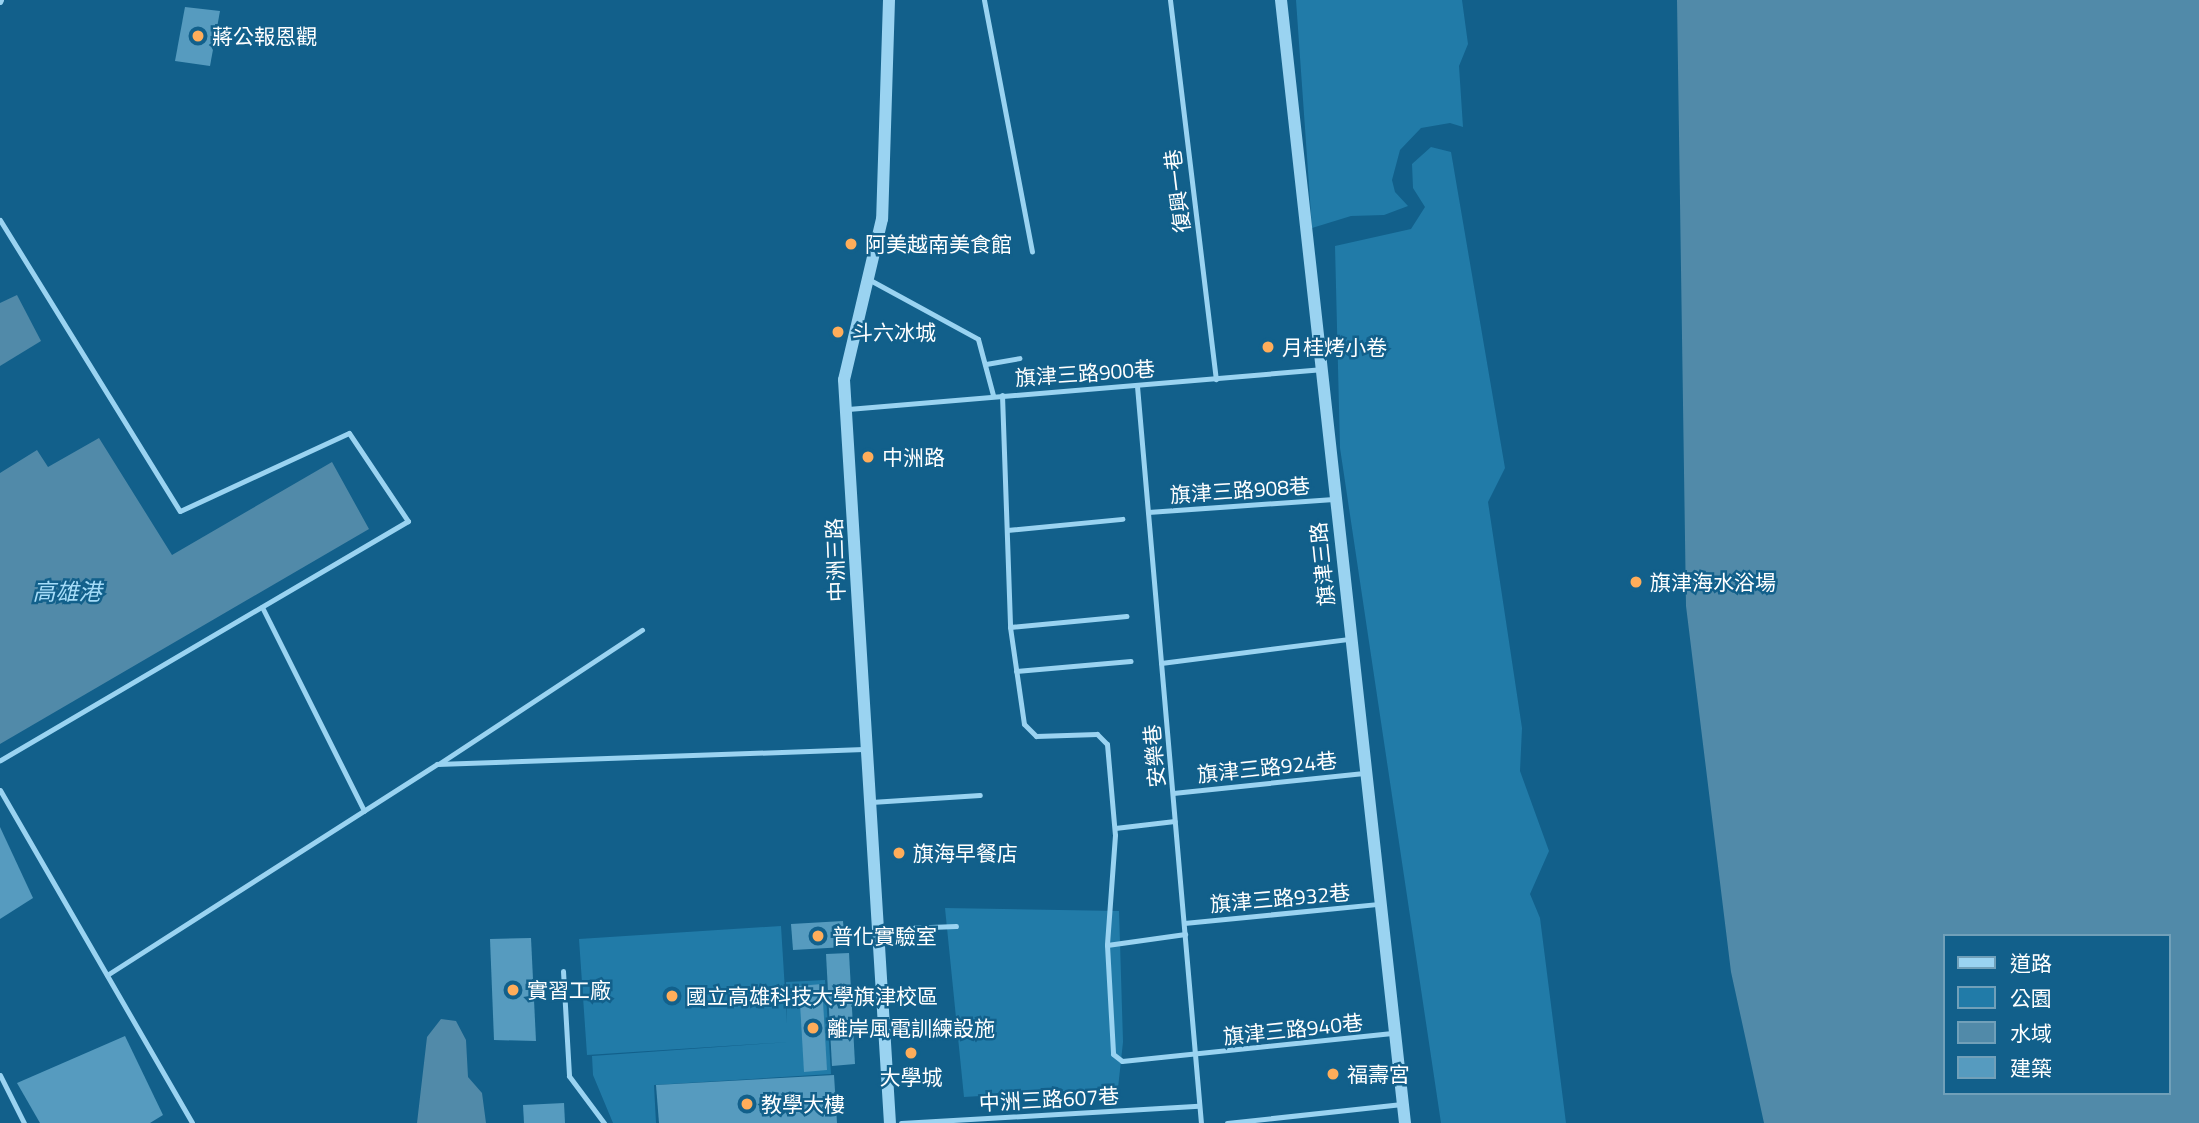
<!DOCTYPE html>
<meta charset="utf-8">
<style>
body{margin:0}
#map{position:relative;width:2199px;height:1123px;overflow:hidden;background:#12608b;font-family:"Titillium Web","Noto Sans TC",sans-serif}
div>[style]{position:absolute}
.green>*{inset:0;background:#217ba8}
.water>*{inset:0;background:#518aa9}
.building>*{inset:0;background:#569bbf}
.service>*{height:5px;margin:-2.5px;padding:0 2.5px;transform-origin:2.5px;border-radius:2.5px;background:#9ad3f1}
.tertiary>*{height:12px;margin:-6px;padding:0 6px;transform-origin:6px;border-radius:6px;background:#9ad3f1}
.dots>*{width:19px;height:19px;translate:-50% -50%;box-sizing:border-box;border:4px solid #12608b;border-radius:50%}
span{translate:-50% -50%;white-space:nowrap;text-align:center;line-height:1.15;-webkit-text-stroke:5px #12608b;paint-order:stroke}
.poi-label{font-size:21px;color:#fff}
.left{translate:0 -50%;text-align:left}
.street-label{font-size:21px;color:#fff}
.water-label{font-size:23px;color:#a5dcf8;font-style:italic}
.legend{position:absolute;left:1943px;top:934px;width:228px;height:161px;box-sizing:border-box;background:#12608b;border:2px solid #71a0b9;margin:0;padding:9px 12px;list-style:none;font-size:21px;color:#fff}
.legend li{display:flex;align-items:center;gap:14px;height:35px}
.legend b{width:35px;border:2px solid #71a0b9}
</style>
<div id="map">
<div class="green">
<div style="clip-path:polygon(1296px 0,1462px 0,1468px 44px,1459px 66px,1463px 127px,1450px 123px,1421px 128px,1400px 150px,1392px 180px,1395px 192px,1408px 206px,1384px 215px,1351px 216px,1312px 228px)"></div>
<div style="clip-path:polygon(1431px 147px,1451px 152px,1505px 468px,1488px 502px,1522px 728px,1520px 771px,1549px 851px,1530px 894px,1540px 918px,1566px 1123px,1441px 1123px,1340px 448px,1335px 246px,1411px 229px,1425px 207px,1413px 188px,1412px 164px)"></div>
<div style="clip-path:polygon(945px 908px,1119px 911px,1123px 1042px,1118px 1088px,964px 1097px)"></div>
<div style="clip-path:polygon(781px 926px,787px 1023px,786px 982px,825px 980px,831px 1074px,654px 1085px,656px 1123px,613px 1123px,593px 1075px,592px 1056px,789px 1042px,587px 1055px,579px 939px)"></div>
</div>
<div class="water">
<div style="clip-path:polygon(evenodd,1677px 0,2199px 0,2199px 1123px,1764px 1123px,1731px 972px,1686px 606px,1677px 0,1945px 936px,2169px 936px,2169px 1093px,1945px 1093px,1945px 936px)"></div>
<div style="clip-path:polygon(17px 295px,41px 341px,0 366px,0 303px)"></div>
<div style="clip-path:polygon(99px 438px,172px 555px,332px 462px,369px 529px,0 744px,0 473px,37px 450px,48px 467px)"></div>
<div style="clip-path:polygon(441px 1019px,456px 1021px,466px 1040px,468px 1077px,482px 1093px,486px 1123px,417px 1123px,427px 1037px)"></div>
</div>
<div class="building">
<div style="clip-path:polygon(185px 7px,220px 11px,210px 66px,175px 61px)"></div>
<div style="clip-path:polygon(0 827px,33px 898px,0 919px)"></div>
<div style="clip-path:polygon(843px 921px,845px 947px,793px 950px,791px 924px)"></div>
<div style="clip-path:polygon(531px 938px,536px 1041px,494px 1040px,490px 939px)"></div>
<div style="clip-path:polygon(849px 953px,855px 1064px,832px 1066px,826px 954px)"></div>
<div style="clip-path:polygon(822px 984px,827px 1070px,804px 1072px,799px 986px)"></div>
<div style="clip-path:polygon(125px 1036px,163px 1115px,150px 1123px,40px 1123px,17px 1083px)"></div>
<div style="clip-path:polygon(834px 1075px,837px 1123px,659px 1123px,656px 1085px)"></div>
<div style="clip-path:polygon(564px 1103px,565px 1123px,524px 1123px,523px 1105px)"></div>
</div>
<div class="service">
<div style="left:984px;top:0;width:256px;rotate:79.2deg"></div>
<div style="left:1170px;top:0;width:382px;rotate:83.1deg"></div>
<div style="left:0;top:2px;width:2px;rotate:-63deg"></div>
<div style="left:0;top:220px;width:342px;rotate:58.3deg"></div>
<div style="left:180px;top:511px;width:186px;rotate:-24.8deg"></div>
<div style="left:349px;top:433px;width:106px;rotate:56.2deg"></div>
<div style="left:408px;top:521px;width:473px;rotate:149.6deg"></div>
<div style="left:870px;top:280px;width:123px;rotate:28.6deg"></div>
<div style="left:978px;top:339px;width:58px;rotate:75deg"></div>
<div style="left:986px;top:364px;width:34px;rotate:-10deg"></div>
<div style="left:1137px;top:386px;width:740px;rotate:85.04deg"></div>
<div style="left:1002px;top:395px;width:232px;rotate:88deg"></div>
<div style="left:1010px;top:627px;width:98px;rotate:81.8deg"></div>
<div style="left:1024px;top:724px;width:17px;rotate:45deg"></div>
<div style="left:1036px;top:736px;width:61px;rotate:-1.9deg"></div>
<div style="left:1097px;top:734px;width:14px;rotate:45deg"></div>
<div style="left:1107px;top:744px;width:91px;rotate:85deg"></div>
<div style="left:1115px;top:835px;width:110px;rotate:94.2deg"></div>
<div style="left:1107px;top:945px;width:109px;rotate:86.8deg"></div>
<div style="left:1113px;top:1054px;width:11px;rotate:38deg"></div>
<div style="left:1122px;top:1061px;width:274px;rotate:-5.9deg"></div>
<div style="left:848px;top:409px;width:474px;rotate:-4.8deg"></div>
<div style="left:1148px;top:512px;width:186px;rotate:-4deg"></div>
<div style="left:1007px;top:530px;width:116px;rotate:-5.5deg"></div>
<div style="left:262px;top:607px;width:228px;rotate:63.4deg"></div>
<div style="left:1010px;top:627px;width:117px;rotate:-5.4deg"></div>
<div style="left:1161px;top:663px;width:190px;rotate:-7.3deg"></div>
<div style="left:1016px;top:671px;width:115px;rotate:-5deg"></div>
<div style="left:440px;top:763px;width:242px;rotate:-33.4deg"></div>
<div style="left:0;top:790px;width:384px;rotate:60deg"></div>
<div style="left:1173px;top:793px;width:192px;rotate:-6deg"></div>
<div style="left:871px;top:802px;width:109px;rotate:-3.7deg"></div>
<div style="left:1115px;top:828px;width:60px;rotate:-6.7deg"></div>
<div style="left:1184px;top:923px;width:196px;rotate:-5.6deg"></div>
<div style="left:879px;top:929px;width:77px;rotate:-2.2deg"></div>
<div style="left:1107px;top:945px;width:79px;rotate:-8deg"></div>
<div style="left:563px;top:971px;width:105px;rotate:86.7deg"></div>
<div style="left:569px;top:1076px;width:59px;rotate:53.3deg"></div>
<div style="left:107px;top:975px;width:392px;rotate:-32.6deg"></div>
<div style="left:437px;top:764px;width:427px;rotate:-2deg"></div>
<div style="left:0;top:1075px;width:54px;rotate:63.4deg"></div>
<div style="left:901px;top:1123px;width:298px;rotate:-3.3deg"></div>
<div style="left:1227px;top:1123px;width:176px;rotate:-6.2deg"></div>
</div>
<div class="tertiary">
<div style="left:889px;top:0;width:219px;rotate:91.8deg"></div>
<div style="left:882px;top:219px;width:165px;rotate:103.3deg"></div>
<div style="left:844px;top:380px;width:744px;rotate:86.46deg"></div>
<div style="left:1281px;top:0;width:1130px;rotate:83.7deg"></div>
</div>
<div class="dots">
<div style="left:198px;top:36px;background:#ffad5a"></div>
<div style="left:851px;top:244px;background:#ffad5a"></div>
<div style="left:838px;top:332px;background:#ffad5a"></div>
<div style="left:1268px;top:347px;background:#ffad5a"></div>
<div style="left:868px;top:457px;background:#ffad5a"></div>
<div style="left:1636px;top:582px;background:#ffad5a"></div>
<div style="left:899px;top:853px;background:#ffad5a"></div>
<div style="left:818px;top:936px;background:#ffad5a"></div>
<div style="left:513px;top:990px;background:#ffad5a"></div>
<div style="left:672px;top:996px;background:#ffad5a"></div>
<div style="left:813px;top:1028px;background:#ffad5a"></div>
<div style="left:911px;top:1053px;background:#ffad5a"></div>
<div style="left:1333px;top:1074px;background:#ffad5a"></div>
<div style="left:747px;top:1104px;background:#ffad5a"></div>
</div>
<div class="poi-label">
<span class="left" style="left:212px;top:36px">蔣公報恩觀</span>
<span class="left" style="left:865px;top:244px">阿美越南美食館</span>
<span class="left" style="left:852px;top:332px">斗六冰城</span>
<span class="left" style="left:1282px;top:347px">月桂烤小卷</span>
<span class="left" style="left:882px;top:457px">中洲路</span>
<span class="left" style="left:1650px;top:582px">旗津海水浴場</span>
<span class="left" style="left:913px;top:853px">旗海早餐店</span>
<span class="left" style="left:832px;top:936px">普化實驗室</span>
<span class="left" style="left:527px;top:990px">實習工廠</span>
<span class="left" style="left:686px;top:996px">國立高雄科技大學旗津校區</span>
<span class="left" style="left:827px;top:1028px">離岸風電訓練設施</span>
<span class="left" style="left:1347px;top:1074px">福壽宮</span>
<span style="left:911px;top:1077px">大學城</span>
<span class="left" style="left:761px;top:1104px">教學大樓</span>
</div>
<div class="street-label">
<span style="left:1177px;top:191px;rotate:-97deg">復興一巷</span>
<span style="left:1085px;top:373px;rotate:-4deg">旗津三路900巷</span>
<span style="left:1240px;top:490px;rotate:-4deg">旗津三路908巷</span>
<span style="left:835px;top:560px;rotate:-92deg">中洲三路</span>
<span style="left:1322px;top:564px;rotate:-96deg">旗津三路</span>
<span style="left:1154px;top:756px;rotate:-95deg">安樂巷</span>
<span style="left:1267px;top:767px;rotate:-6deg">旗津三路924巷</span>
<span style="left:1280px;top:898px;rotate:-5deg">旗津三路932巷</span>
<span style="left:1293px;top:1029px;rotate:-6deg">旗津三路940巷</span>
<span style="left:1049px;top:1099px;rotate:-3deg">中洲三路607巷</span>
</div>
<div class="water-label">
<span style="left:67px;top:592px">高雄港</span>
</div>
<ul class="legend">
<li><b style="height:9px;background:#9ad3f1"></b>道路</li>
<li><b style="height:19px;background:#217ba8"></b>公園</li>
<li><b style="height:19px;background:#518aa9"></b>水域</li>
<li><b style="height:19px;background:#569bbf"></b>建築</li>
</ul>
</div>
